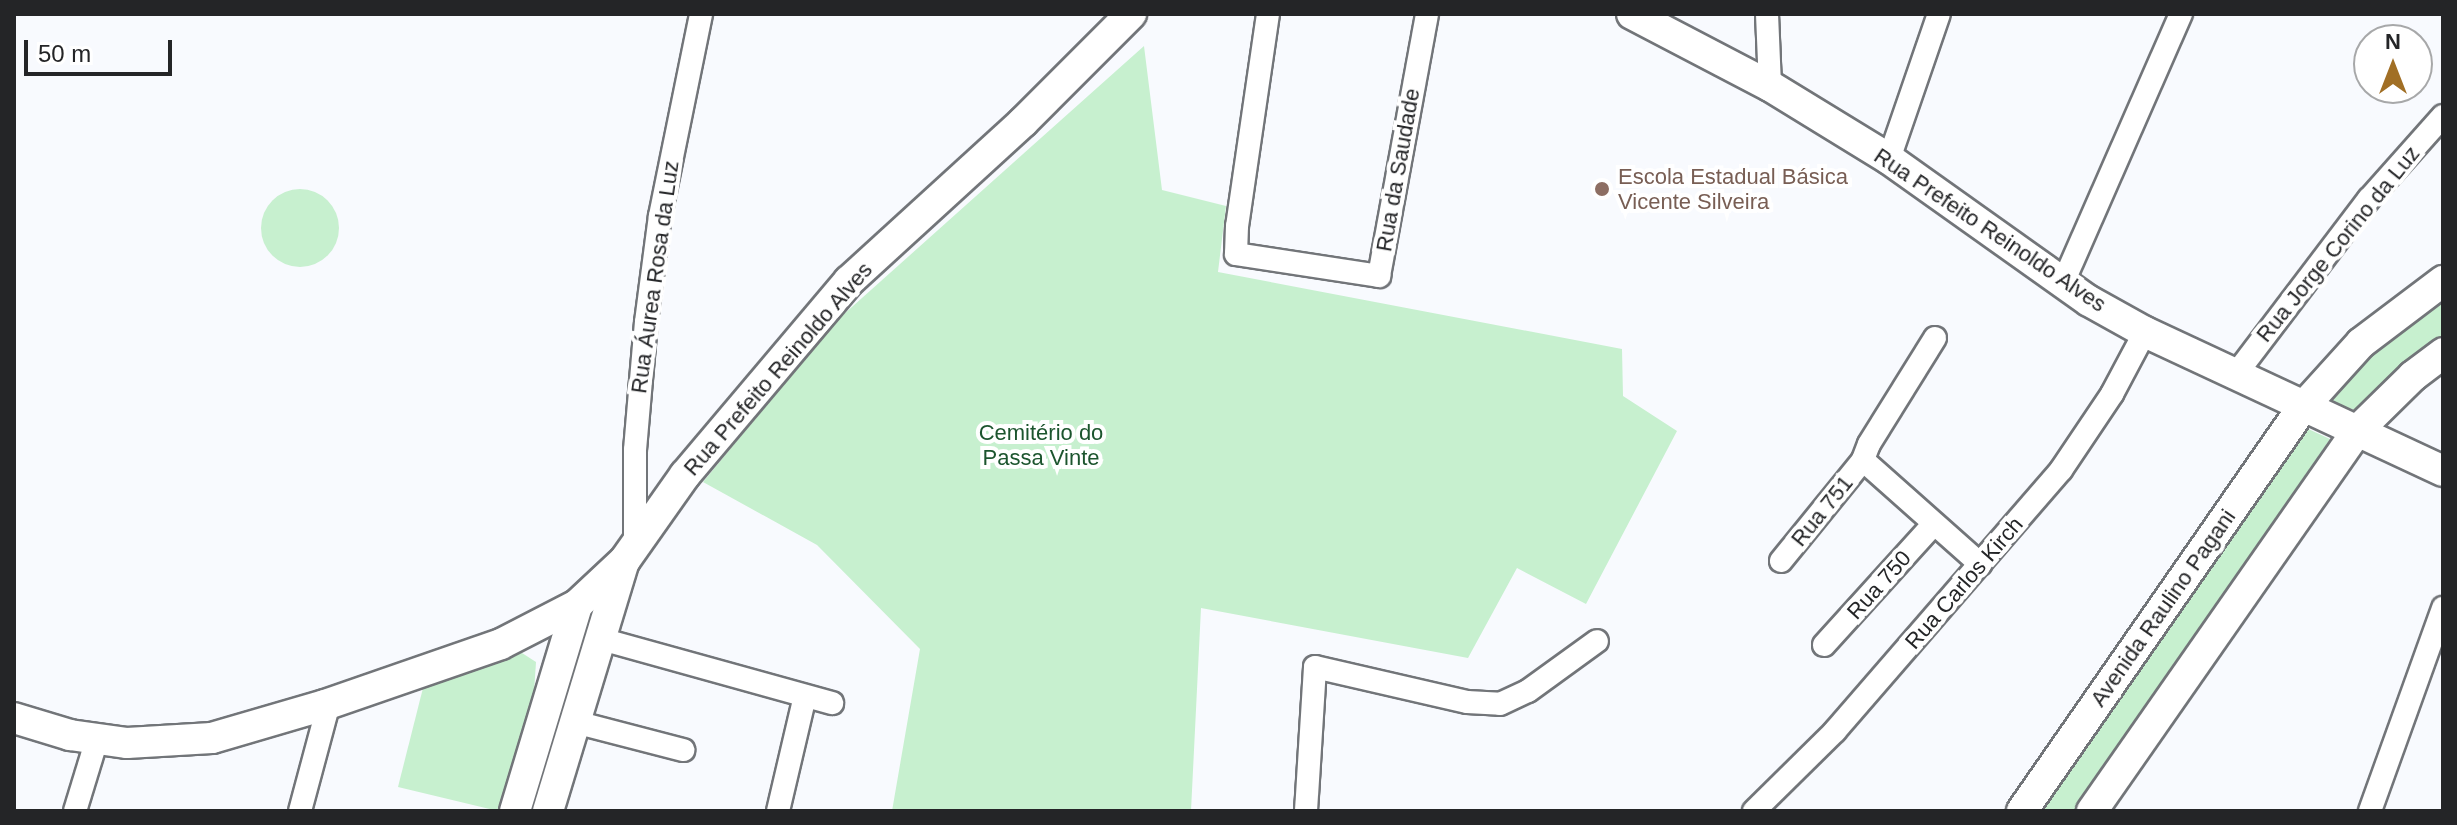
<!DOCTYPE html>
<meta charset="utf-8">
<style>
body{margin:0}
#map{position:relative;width:2457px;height:825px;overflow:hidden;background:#f8fafe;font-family:Helvetica,sans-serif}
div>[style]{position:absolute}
.green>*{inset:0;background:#c7f0cf}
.round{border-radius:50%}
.roads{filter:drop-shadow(2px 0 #727579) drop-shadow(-2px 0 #727579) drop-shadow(0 2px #727579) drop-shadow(0 -2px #727579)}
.minor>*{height:22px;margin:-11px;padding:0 11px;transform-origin:11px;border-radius:11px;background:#fff}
.major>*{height:30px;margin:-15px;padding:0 15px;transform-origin:15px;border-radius:15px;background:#fff}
.dots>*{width:22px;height:22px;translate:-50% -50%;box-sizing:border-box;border:4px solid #fff;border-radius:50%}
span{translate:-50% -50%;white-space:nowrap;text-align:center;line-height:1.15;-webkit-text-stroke:8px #fff;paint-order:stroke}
.street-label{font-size:22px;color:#242527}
.education-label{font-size:22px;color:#785e54}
.left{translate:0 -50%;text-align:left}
.park-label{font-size:22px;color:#1c552e}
.frame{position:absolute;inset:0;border:16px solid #242527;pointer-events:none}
.north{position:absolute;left:2353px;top:24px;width:80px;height:80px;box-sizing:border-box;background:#fff;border:2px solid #a7a8a9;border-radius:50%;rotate:0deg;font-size:22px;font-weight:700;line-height:32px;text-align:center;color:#242527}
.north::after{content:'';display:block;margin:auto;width:28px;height:36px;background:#a16f25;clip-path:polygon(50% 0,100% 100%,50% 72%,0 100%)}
.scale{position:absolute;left:24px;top:40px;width:148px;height:36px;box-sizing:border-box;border:4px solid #242527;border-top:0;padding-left:10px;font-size:24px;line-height:28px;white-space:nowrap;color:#242527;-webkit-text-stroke:6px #fff;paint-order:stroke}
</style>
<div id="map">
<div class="green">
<div style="clip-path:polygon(1144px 46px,1162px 190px,1226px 206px,1218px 272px,1622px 349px,1623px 396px,1677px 431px,1586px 604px,1517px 568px,1468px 658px,1201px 608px,1191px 811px,892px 811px,920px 649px,817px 545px,703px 482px,834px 323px)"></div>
<div class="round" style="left:261px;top:189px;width:78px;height:78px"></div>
<div style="clip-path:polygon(2443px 292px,2443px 338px,2357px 410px,2334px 405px,2330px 388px)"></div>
<div style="clip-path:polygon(2304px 427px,2330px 439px,2075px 811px,2038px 811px)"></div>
<div style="clip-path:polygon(522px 653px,536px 662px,534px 692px,498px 811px,398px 787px,424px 684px)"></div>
</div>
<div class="roads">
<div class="minor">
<div style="left:1268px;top:14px;width:214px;rotate:98.3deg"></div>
<div style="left:1237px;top:226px;width:28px;rotate:92deg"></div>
<div style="left:1236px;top:254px;width:145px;rotate:8.7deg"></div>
<div style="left:1379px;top:276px;width:266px;rotate:-79.6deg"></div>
<div style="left:1767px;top:14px;width:72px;rotate:87.6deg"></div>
<div style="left:1889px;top:159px;width:153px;rotate:-71deg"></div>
<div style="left:2062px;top:285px;width:296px;rotate:-66.3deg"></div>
<div style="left:1935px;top:338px;width:125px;rotate:121.9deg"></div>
<div style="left:1869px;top:444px;width:17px;rotate:111deg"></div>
<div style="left:1863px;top:460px;width:157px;rotate:41.6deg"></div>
<div style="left:2236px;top:374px;width:220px;rotate:-52.8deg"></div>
<div style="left:2369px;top:199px;width:111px;rotate:-48.3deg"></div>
<div style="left:635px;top:544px;width:94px;rotate:-90deg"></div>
<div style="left:635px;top:450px;width:128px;rotate:-85.1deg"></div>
<div style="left:646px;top:322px;width:107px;rotate:-82.5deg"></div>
<div style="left:660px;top:216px;width:206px;rotate:-78.5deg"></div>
<div style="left:1781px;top:561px;width:130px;rotate:-50.9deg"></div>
<div style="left:601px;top:639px;width:240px;rotate:15.5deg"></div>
<div style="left:1824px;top:645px;width:162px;rotate:-47.8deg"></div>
<div style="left:575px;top:722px;width:112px;rotate:14.5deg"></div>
<div style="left:75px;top:811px;width:75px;rotate:-73deg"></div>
<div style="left:300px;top:811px;width:112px;rotate:-75deg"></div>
<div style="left:778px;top:811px;width:118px;rotate:-76.8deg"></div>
<div style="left:1306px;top:811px;width:144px;rotate:-86.4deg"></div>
<div style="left:1315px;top:667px;width:156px;rotate:13deg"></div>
<div style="left:1467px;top:702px;width:33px;rotate:3deg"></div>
<div style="left:1500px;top:704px;width:31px;rotate:-25deg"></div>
<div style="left:1528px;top:691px;width:85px;rotate:-35.9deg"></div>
<div style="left:1754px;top:811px;width:114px;rotate:-44.6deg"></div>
<div style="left:1835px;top:731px;width:345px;rotate:-49.1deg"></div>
<div style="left:2061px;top:470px;width:92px;rotate:-56.1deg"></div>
<div style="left:2112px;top:394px;width:70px;rotate:-62deg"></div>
<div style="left:2370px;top:811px;width:216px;rotate:-70.2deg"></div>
</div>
<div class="major">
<div style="left:1632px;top:14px;width:156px;rotate:27.6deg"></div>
<div style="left:1770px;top:86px;width:140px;rotate:31.5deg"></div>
<div style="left:1889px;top:159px;width:245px;rotate:35.4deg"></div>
<div style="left:2089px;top:301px;width:64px;rotate:29deg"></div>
<div style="left:2145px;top:332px;width:329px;rotate:25deg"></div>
<div style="left:14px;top:718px;width:59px;rotate:16.9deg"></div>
<div style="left:70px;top:735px;width:58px;rotate:8deg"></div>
<div style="left:127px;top:743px;width:85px;rotate:-3.4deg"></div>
<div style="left:212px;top:738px;width:118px;rotate:-16.3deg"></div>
<div style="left:325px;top:705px;width:186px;rotate:-19.1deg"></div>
<div style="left:501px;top:644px;width:85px;rotate:-27.2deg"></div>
<div style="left:577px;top:605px;width:66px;rotate:-43.2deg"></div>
<div style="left:625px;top:560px;width:104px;rotate:-54.8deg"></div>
<div style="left:685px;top:475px;width:254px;rotate:-49.8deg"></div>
<div style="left:849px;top:281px;width:236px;rotate:-42.4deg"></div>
<div style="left:1023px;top:122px;width:153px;rotate:-45deg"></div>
<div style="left:515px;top:811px;width:215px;rotate:-73.2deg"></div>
<div style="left:548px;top:811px;width:258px;rotate:-73.1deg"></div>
<div style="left:2022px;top:811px;width:494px;rotate:-55.2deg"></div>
<div style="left:2304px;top:406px;width:85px;rotate:-47.9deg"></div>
<div style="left:2361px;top:343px;width:103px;rotate:-37.1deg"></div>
<div style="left:2092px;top:811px;width:463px;rotate:-55.1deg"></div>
<div style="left:2357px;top:431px;width:78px;rotate:-44.5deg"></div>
<div style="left:2413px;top:376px;width:38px;rotate:-37deg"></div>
</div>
</div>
<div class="dots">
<div style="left:1602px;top:189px;background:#8d6e63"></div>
</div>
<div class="street-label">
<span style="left:1398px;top:170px;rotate:-80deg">Rua da Saudade</span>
<span style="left:1990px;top:230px;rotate:34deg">Rua Prefeito Reinoldo Alves</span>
<span style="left:2338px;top:244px;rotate:-51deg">Rua Jorge Corino da Luz</span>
<span style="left:655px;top:277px;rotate:-82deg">Rua Áurea Rosa da Luz</span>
<span style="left:778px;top:369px;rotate:-49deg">Rua Prefeito Reinoldo Alves</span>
<span style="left:1822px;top:511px;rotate:-51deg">Rua 751</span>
<span style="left:1964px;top:583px;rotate:-49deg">Rua Carlos Kirch</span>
<span style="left:1879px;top:585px;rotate:-48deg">Rua 750</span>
<span style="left:2163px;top:608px;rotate:-55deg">Avenida Raulino Pagani</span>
</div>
<div class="education-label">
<span class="left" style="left:1618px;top:189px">Escola Estadual Básica<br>Vicente Silveira</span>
</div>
<div class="park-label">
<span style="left:1041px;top:445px">Cemitério do<br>Passa Vinte</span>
</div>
<div class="frame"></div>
<div class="north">N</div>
<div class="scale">50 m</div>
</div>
